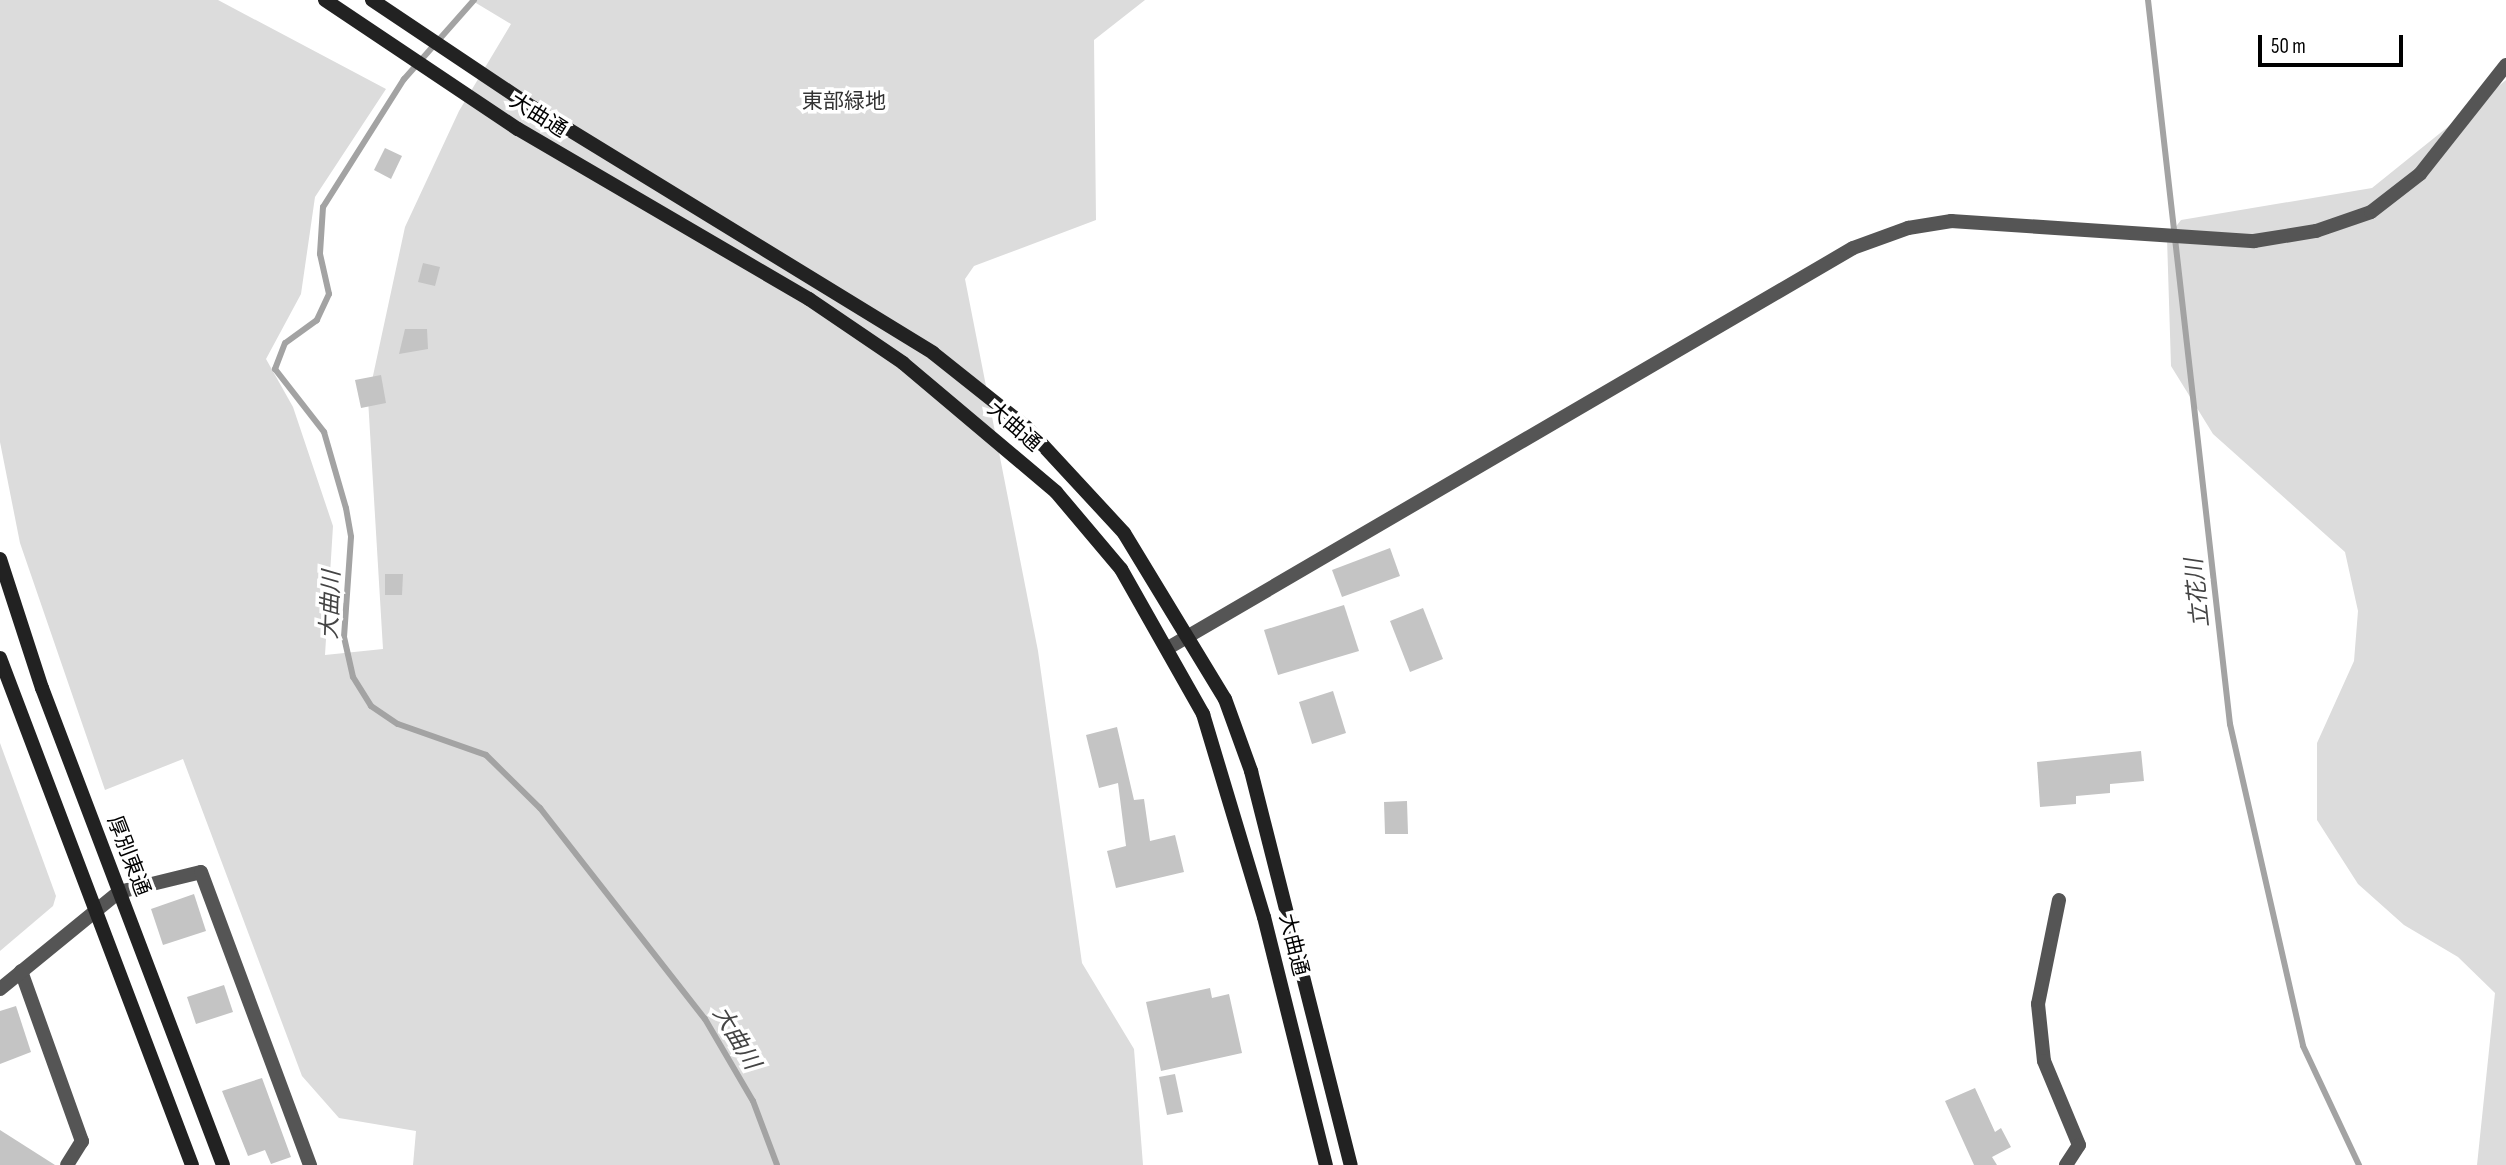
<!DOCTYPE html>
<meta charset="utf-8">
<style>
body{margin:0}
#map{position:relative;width:2506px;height:1165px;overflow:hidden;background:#fff;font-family:"Sofia Sans Condensed","Noto Sans JP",sans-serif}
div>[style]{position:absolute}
.green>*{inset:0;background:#dcdcdc}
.stream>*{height:6px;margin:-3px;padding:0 3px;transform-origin:3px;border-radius:3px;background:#a3a3a3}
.building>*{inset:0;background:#c4c4c4}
.street>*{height:14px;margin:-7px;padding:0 7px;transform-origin:7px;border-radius:7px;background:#555}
.secondary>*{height:14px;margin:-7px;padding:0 7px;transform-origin:7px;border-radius:7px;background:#222}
span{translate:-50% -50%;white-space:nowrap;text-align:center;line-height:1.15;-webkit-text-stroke:7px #fff;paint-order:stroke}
.park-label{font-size:21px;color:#333}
.street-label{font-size:21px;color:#000}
.water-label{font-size:23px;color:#444;font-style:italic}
.scale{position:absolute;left:2258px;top:35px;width:145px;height:32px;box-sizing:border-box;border:4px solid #000;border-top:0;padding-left:9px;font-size:21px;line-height:24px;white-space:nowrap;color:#000;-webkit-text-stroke:5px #fff;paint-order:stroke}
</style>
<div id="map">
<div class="green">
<div style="clip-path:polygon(0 0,218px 0,386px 89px,315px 197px,301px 294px,266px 359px,293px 407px,333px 526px,325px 655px,383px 649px,368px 399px,405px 227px,459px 111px,511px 24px,471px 0,1145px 0,1094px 40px,1096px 220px,974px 266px,965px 279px,1038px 651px,1082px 963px,1134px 1049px,1143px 1165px,413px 1165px,416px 1131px,339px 1118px,302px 1076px,183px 759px,105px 790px,20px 543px,0 442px)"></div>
<div style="clip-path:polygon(2506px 80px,2506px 1165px,2477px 1165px,2495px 993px,2458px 957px,2404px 925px,2358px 884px,2317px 820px,2317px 743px,2354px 661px,2358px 611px,2345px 552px,2213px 434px,2171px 366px,2167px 238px,2181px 220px,2372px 188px)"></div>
<div style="clip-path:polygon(0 743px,56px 896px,53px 906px,0 951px)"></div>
</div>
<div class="stream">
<div style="left:474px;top:0;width:106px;rotate:131.5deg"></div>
<div style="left:404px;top:79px;width:151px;rotate:122.3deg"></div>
<div style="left:323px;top:207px;width:47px;rotate:93.7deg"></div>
<div style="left:320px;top:254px;width:41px;rotate:77.3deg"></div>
<div style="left:329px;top:294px;width:29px;rotate:115deg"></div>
<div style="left:317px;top:320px;width:39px;rotate:144deg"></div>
<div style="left:285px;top:343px;width:28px;rotate:111deg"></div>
<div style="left:275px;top:369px;width:80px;rotate:52.1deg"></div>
<div style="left:324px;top:432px;width:79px;rotate:73.9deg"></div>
<div style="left:346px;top:508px;width:29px;rotate:80deg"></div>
<div style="left:351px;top:537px;width:100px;rotate:94deg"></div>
<div style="left:344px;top:637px;width:41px;rotate:77.3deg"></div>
<div style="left:353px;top:677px;width:34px;rotate:58deg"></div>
<div style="left:371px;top:706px;width:32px;rotate:34deg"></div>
<div style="left:398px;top:724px;width:93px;rotate:19.4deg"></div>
<div style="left:486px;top:755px;width:76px;rotate:44.5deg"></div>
<div style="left:540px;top:808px;width:268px;rotate:52deg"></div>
<div style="left:705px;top:1019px;width:95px;rotate:59.7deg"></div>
<div style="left:753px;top:1101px;width:68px;rotate:69.4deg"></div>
<div style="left:2148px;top:0;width:729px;rotate:83.54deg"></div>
<div style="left:2230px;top:724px;width:330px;rotate:77.2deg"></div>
<div style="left:2303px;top:1046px;width:132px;rotate:64.8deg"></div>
</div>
<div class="building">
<div style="clip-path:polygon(385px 148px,402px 156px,391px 179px,374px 170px)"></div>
<div style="clip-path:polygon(423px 263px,440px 267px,435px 286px,418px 282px)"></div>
<div style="clip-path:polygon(405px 329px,427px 329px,428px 349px,399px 354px)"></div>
<div style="clip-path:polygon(381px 375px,386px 403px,361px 408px,355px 380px)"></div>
<div style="clip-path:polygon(1390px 548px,1400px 576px,1342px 597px,1332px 570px)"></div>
<div style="clip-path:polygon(385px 574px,403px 574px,402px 595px,385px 595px)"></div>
<div style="clip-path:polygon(1344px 605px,1359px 651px,1278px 675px,1264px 630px)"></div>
<div style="clip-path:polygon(1423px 608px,1443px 659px,1410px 672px,1390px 621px)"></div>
<div style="clip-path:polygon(1333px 691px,1346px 733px,1312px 744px,1299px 702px)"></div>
<div style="clip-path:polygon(1117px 727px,1134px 800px,1144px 799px,1150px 841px,1175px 835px,1184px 872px,1116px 888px,1107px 851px,1126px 846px,1118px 783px,1099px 788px,1086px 735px)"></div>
<div style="clip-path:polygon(2141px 751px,2144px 781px,2110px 784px,2110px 793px,2076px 796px,2076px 804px,2040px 807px,2037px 762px)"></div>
<div style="clip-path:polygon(1407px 801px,1408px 834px,1385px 834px,1384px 802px)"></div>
<div style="clip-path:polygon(194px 894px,206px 931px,163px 945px,151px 909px)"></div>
<div style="clip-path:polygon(224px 985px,233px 1012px,196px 1024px,187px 997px)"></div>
<div style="clip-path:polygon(1210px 988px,1212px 998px,1229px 994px,1242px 1053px,1161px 1071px,1146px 1002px)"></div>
<div style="clip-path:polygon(16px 1006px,31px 1052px,0 1064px,0 1011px)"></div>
<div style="clip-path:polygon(1175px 1074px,1183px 1112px,1167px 1115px,1159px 1077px)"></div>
<div style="clip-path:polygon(262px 1078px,291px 1157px,271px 1164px,265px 1150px,248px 1156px,222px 1091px)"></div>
<div style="clip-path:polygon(1975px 1088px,1995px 1132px,2001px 1128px,2011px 1147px,1992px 1157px,1997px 1165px,1974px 1165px,1945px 1101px)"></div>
<div style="clip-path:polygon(0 1130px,55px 1165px,0 1165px)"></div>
</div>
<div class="street">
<div style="left:1168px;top:648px;width:793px;rotate:-30.28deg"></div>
<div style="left:1853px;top:248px;width:59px;rotate:-20deg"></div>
<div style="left:1908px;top:228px;width:44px;rotate:-9.2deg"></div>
<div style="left:1951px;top:221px;width:304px;rotate:3.8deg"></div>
<div style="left:2254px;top:241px;width:63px;rotate:-9.2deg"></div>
<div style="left:2316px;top:231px;width:58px;rotate:-19.1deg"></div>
<div style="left:2371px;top:212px;width:62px;rotate:-37.8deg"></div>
<div style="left:2420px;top:174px;width:139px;rotate:-51.7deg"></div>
<div style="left:2059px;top:900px;width:106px;rotate:101.4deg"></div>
<div style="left:2038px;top:1004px;width:57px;rotate:84deg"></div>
<div style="left:2044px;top:1061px;width:91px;rotate:67.4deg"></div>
<div style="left:2079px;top:1145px;width:24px;rotate:123deg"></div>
<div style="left:21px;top:971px;width:181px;rotate:70.3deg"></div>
<div style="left:82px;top:1141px;width:28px;rotate:122deg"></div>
<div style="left:0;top:989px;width:154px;rotate:-39.2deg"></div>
<div style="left:119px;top:892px;width:84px;rotate:-13.7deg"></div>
<div style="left:201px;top:872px;width:313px;rotate:69.6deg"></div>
</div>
<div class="secondary">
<div style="left:325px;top:0;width:232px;rotate:33.8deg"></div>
<div style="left:518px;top:129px;width:337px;rotate:30.3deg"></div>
<div style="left:809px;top:299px;width:114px;rotate:34.2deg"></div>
<div style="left:903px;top:363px;width:200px;rotate:40.1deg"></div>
<div style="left:1056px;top:492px;width:101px;rotate:49.8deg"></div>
<div style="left:1121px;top:569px;width:167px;rotate:60.5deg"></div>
<div style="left:1203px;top:714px;width:212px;rotate:73.3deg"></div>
<div style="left:1264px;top:917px;width:256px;rotate:76deg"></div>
<div style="left:372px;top:0;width:192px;rotate:33.8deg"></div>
<div style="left:532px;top:107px;width:470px;rotate:31.5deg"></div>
<div style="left:933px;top:353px;width:119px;rotate:38.5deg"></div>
<div style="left:1026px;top:427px;width:144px;rotate:47.2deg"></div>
<div style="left:1124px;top:533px;width:194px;rotate:58.7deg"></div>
<div style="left:1225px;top:699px;width:77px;rotate:70.1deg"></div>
<div style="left:1251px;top:771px;width:406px;rotate:75.8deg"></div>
<div style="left:0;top:559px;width:136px;rotate:72deg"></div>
<div style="left:42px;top:688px;width:510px;rotate:69.22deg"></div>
<div style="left:0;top:658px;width:542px;rotate:69.26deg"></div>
</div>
<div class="park-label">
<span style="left:844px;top:102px">東部緑地</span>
</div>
<div class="street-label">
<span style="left:538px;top:116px;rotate:32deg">大曲通</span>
<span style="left:1014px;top:427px;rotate:41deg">大曲通</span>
<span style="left:128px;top:856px;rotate:69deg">厚別東通</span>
<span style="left:1293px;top:945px;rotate:76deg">大曲通</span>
</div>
<div class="water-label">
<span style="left:2198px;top:593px;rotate:-96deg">立花川</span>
<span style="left:331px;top:605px;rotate:-88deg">大曲川</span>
<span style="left:736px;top:1038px;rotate:59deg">大曲川</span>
</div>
<div class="scale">50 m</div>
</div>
